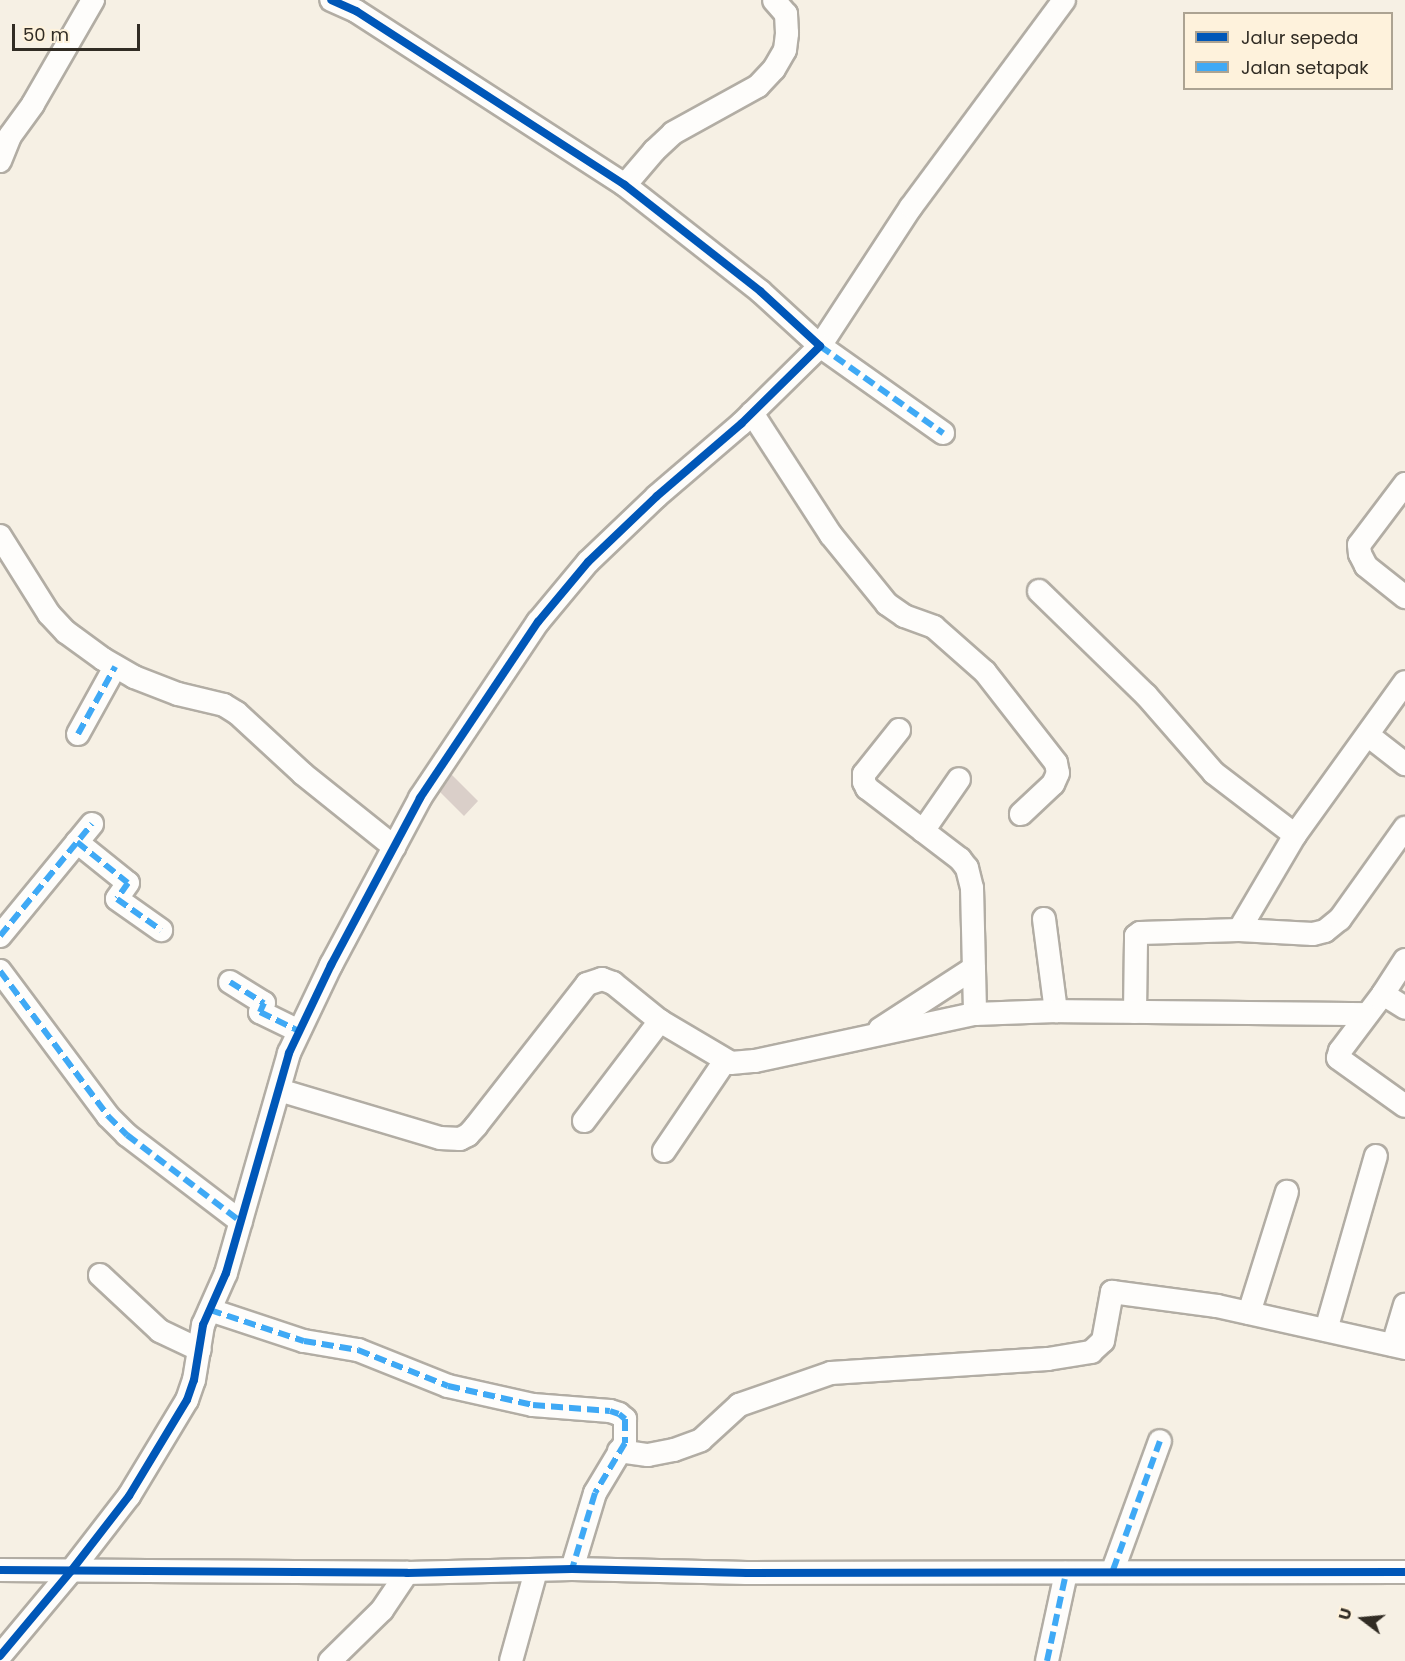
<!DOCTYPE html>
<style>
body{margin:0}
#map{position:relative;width:1405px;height:1661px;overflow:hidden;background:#f6f0e4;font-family:Poppins,sans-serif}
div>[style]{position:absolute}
.building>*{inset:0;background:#dacfc9}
.roads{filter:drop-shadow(2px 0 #b2ada4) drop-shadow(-2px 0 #b2ada4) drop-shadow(0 2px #b2ada4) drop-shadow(0 -2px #b2ada4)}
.minor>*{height:22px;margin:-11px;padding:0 11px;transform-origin:11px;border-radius:11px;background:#fefdfb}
.quiet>*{height:6px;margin-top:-3px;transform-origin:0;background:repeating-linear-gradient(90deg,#3fa9f5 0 12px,transparent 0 18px)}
.cycleway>*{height:8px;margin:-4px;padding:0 4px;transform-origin:4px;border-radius:4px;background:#0057b8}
span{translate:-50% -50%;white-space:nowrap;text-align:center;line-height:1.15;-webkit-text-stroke:4.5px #fef2dc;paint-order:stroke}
.legend{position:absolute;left:1183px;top:12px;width:210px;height:78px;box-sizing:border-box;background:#fef2dc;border:2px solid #aca392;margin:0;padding:8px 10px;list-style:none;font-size:18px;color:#312c24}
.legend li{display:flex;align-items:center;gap:12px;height:30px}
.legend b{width:30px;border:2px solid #aca392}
.north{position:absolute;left:1333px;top:1589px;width:60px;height:60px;-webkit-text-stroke:4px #fef2dc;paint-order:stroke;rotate:286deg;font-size:16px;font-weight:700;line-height:24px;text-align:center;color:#312c24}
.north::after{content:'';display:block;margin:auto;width:21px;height:27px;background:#312c24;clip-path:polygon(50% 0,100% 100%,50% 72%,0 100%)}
.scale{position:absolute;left:12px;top:24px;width:128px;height:27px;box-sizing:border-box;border:3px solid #312c24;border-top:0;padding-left:8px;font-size:18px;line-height:21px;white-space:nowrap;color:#312c24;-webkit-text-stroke:4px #fef2dc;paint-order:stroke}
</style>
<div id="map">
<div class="building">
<div style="clip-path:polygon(451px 774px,478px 801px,464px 816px,439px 791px,439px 795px,435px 791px)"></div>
</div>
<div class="roads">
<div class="minor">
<div style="left:0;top:161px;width:27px;rotate:-68deg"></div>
<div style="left:10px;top:136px;width:39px;rotate:-54deg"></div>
<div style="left:33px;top:104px;width:120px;rotate:-60deg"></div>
<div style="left:625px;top:185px;width:45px;rotate:-49.5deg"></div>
<div style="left:654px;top:151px;width:26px;rotate:-43deg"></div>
<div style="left:673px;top:133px;width:97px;rotate:-28.9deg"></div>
<div style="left:758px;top:86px;width:23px;rotate:-47deg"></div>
<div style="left:774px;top:69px;width:22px;rotate:-60deg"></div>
<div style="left:785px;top:50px;width:17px;rotate:-83deg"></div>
<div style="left:787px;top:33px;width:19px;rotate:-93deg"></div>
<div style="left:786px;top:14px;width:18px;rotate:-131deg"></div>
<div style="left:752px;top:413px;width:145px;rotate:57.1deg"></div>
<div style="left:831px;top:535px;width:89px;rotate:50.9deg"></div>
<div style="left:887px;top:604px;width:21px;rotate:35deg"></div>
<div style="left:904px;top:616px;width:32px;rotate:20deg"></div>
<div style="left:934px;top:627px;width:68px;rotate:41.4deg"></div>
<div style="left:985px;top:672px;width:115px;rotate:52deg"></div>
<div style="left:1056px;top:763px;width:10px;rotate:79deg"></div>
<div style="left:1058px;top:773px;width:12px;rotate:114deg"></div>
<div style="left:1053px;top:784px;width:44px;rotate:136.8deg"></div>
<div style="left:943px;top:433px;width:151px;rotate:-144.7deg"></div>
<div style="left:820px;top:346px;width:166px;rotate:-56.8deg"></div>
<div style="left:911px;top:207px;width:257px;rotate:-53.5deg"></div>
<div style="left:1405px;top:484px;width:76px;rotate:127deg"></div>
<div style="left:1359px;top:545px;width:9px;rotate:84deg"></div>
<div style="left:1360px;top:554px;width:13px;rotate:63deg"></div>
<div style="left:1366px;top:566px;width:50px;rotate:38.5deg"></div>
<div style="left:0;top:536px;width:92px;rotate:57.9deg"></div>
<div style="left:49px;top:614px;width:25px;rotate:47deg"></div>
<div style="left:66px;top:632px;width:46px;rotate:36.1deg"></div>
<div style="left:103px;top:659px;width:36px;rotate:30deg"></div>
<div style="left:134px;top:677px;width:47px;rotate:21.1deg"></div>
<div style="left:178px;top:694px;width:47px;rotate:13.4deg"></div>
<div style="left:224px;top:705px;width:15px;rotate:32deg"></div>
<div style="left:237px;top:713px;width:90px;rotate:42.7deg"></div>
<div style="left:303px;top:774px;width:117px;rotate:38.7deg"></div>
<div style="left:1039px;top:591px;width:149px;rotate:44.2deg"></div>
<div style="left:1146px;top:695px;width:103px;rotate:48.9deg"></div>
<div style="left:1214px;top:773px;width:102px;rotate:37.4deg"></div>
<div style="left:899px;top:730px;width:56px;rotate:128.5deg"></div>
<div style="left:864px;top:774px;width:8px;rotate:90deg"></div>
<div style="left:864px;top:782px;width:7px;rotate:63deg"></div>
<div style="left:867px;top:788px;width:117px;rotate:37.4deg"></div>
<div style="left:960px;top:859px;width:11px;rotate:52deg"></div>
<div style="left:967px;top:868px;width:21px;rotate:76deg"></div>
<div style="left:972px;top:888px;width:126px;rotate:88.6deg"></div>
<div style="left:78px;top:734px;width:77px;rotate:-61.1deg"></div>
<div style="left:1369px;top:736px;width:46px;rotate:37.9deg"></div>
<div style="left:923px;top:831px;width:63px;rotate:-55.3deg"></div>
<div style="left:77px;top:842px;width:65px;rotate:38.8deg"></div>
<div style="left:128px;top:883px;width:19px;rotate:125deg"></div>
<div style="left:117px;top:899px;width:54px;rotate:35.2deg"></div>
<div style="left:1044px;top:919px;width:93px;rotate:82.6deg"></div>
<div style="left:1239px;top:930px;width:110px;rotate:-59.5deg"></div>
<div style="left:1295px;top:835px;width:188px;rotate:-54.3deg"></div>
<div style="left:0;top:936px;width:145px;rotate:-50.6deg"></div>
<div style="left:1405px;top:960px;width:40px;rotate:122.9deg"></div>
<div style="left:1383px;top:994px;width:26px;rotate:32deg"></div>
<div style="left:0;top:971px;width:181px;rotate:53.3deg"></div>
<div style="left:108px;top:1116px;width:27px;rotate:45deg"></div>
<div style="left:127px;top:1135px;width:143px;rotate:37.3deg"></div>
<div style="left:230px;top:982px;width:40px;rotate:32deg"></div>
<div style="left:264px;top:1003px;width:10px;rotate:114deg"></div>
<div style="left:260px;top:1012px;width:43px;rotate:26deg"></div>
<div style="left:1383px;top:994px;width:71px;rotate:127deg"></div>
<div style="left:1340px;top:1051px;width:7px;rotate:106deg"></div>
<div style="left:1338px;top:1058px;width:82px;rotate:35.6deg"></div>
<div style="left:1135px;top:1012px;width:76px;rotate:-89.2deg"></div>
<div style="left:1136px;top:936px;width:5px;rotate:-37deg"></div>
<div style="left:1140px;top:933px;width:99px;rotate:-1.7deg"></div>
<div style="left:1239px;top:930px;width:74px;rotate:3.1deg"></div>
<div style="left:1313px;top:934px;width:12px;rotate:-14deg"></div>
<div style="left:1325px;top:931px;width:19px;rotate:-39deg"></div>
<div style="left:1340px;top:919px;width:112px;rotate:-54.5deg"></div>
<div style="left:880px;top:1029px;width:112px;rotate:-33deg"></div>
<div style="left:279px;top:1090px;width:168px;rotate:16.6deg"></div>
<div style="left:440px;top:1138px;width:20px;rotate:3deg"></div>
<div style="left:460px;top:1139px;width:9px;rotate:-27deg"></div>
<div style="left:468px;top:1135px;width:12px;rotate:-48deg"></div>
<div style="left:476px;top:1126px;width:180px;rotate:-52deg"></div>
<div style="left:587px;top:984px;width:16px;rotate:-18deg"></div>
<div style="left:602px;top:979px;width:12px;rotate:20deg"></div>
<div style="left:613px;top:983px;width:60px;rotate:39deg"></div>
<div style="left:660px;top:1021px;width:82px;rotate:30.6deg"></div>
<div style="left:731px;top:1063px;width:24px;rotate:-5deg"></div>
<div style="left:755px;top:1061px;width:225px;rotate:-12.1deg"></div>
<div style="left:975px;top:1014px;width:81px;rotate:-2.1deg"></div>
<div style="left:1056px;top:1011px;width:309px;rotate:0.6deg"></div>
<div style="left:584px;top:1121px;width:126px;rotate:-52.8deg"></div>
<div style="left:664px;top:1151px;width:109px;rotate:-55.9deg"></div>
<div style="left:100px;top:1275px;width:82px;rotate:43deg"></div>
<div style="left:160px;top:1331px;width:44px;rotate:25.4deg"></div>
<div style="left:210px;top:1310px;width:99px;rotate:18.3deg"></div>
<div style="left:304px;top:1341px;width:55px;rotate:9.5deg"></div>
<div style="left:358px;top:1350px;width:97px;rotate:21.8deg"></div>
<div style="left:448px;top:1386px;width:87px;rotate:12.6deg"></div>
<div style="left:533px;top:1405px;width:77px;rotate:4.5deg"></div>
<div style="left:610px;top:1411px;width:9px;rotate:18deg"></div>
<div style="left:619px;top:1414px;width:8px;rotate:40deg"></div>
<div style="left:625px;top:1419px;width:24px;rotate:90deg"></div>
<div style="left:625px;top:1443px;width:58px;rotate:121deg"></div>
<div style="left:595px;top:1493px;width:79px;rotate:106.8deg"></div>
<div style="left:1249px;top:1313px;width:127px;rotate:-72.6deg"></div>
<div style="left:1326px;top:1330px;width:181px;rotate:-74deg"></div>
<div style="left:1393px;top:1345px;width:42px;rotate:-73.3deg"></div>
<div style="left:619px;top:1451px;width:29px;rotate:8deg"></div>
<div style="left:648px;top:1455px;width:26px;rotate:-11deg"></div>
<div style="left:674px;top:1450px;width:29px;rotate:-20deg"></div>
<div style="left:701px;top:1440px;width:52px;rotate:-42.6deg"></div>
<div style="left:739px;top:1405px;width:97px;rotate:-19.2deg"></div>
<div style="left:831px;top:1373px;width:217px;rotate:-3.7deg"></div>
<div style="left:1048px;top:1359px;width:44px;rotate:-9.2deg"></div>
<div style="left:1091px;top:1352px;width:16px;rotate:-43deg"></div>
<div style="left:1103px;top:1341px;width:50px;rotate:-79.6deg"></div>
<div style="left:1112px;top:1292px;width:106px;rotate:7.6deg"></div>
<div style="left:1217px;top:1306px;width:193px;rotate:12.6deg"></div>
<div style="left:0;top:1570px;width:407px;rotate:0.4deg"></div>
<div style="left:407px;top:1573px;width:165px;rotate:-1.4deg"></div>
<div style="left:572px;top:1569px;width:175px;rotate:1.3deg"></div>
<div style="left:747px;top:1573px;width:658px;rotate:-0.09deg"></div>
<div style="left:1113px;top:1570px;width:137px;rotate:-70deg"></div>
<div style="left:0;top:1656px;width:111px;rotate:-50.1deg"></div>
<div style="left:71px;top:1571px;width:95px;rotate:-52.3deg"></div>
<div style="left:129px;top:1496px;width:112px;rotate:-58.9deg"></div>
<div style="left:187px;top:1400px;width:21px;rotate:-71deg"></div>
<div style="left:194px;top:1380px;width:56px;rotate:-80.7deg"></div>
<div style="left:203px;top:1325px;width:57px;rotate:-66.1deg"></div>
<div style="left:226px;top:1273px;width:229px;rotate:-74deg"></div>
<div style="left:289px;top:1053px;width:98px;rotate:-64.5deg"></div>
<div style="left:331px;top:965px;width:189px;rotate:-61.9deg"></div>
<div style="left:420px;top:798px;width:212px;rotate:-56.2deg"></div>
<div style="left:538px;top:622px;width:78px;rotate:-50.2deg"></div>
<div style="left:588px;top:562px;width:95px;rotate:-43.7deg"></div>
<div style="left:657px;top:496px;width:111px;rotate:-40.6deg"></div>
<div style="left:741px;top:424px;width:111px;rotate:-44.6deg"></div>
<div style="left:820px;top:346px;width:81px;rotate:-137.5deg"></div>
<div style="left:760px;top:291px;width:172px;rotate:-141.9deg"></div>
<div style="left:625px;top:185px;width:320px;rotate:-147.1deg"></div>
<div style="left:356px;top:11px;width:27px;rotate:-156deg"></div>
<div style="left:330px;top:1661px;width:73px;rotate:-44.4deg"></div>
<div style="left:382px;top:1610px;width:45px;rotate:-56deg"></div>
<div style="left:511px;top:1661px;width:93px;rotate:-74.5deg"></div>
<div style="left:1047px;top:1661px;width:90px;rotate:-77.8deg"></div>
</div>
</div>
<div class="quiet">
<div style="left:820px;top:346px;width:151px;rotate:35.3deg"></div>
<div style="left:78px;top:734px;width:77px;rotate:-61.1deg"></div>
<div style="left:77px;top:842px;width:65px;rotate:38.8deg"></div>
<div style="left:128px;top:883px;width:19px;rotate:125deg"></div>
<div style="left:117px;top:899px;width:54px;rotate:35.2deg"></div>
<div style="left:0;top:936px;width:145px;rotate:-50.6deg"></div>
<div style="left:0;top:971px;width:181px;rotate:53.3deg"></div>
<div style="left:108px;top:1116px;width:27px;rotate:45deg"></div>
<div style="left:127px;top:1135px;width:143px;rotate:37.3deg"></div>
<div style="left:230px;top:982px;width:40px;rotate:32deg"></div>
<div style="left:264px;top:1003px;width:10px;rotate:114deg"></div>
<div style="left:260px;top:1012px;width:43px;rotate:26deg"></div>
<div style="left:210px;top:1310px;width:99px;rotate:18.3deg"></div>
<div style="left:304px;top:1341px;width:55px;rotate:9.5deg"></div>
<div style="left:358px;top:1350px;width:97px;rotate:21.8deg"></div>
<div style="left:448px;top:1386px;width:87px;rotate:12.6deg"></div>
<div style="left:533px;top:1405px;width:77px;rotate:4.5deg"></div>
<div style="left:610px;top:1411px;width:9px;rotate:18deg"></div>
<div style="left:619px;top:1414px;width:8px;rotate:40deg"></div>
<div style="left:625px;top:1419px;width:24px;rotate:90deg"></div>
<div style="left:625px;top:1443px;width:58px;rotate:121deg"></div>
<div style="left:595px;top:1493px;width:79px;rotate:106.8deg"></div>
<div style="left:1113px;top:1570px;width:137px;rotate:-70deg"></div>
<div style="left:1047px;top:1661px;width:90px;rotate:-77.8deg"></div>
</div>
<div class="cycleway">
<div style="left:0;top:1570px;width:407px;rotate:0.4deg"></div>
<div style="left:407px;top:1573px;width:165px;rotate:-1.4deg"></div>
<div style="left:572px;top:1569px;width:175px;rotate:1.3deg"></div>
<div style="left:747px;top:1573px;width:658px;rotate:-0.09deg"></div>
<div style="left:0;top:1656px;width:111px;rotate:-50.1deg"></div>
<div style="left:71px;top:1571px;width:95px;rotate:-52.3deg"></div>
<div style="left:129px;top:1496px;width:112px;rotate:-58.9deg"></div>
<div style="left:187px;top:1400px;width:21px;rotate:-71deg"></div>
<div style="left:194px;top:1380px;width:56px;rotate:-80.7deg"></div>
<div style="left:203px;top:1325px;width:57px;rotate:-66.1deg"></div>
<div style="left:226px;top:1273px;width:229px;rotate:-74deg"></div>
<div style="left:289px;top:1053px;width:98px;rotate:-64.5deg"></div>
<div style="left:331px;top:965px;width:189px;rotate:-61.9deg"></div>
<div style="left:420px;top:798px;width:212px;rotate:-56.2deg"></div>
<div style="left:538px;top:622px;width:78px;rotate:-50.2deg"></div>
<div style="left:588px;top:562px;width:95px;rotate:-43.7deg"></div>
<div style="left:657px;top:496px;width:111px;rotate:-40.6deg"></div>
<div style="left:741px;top:424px;width:111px;rotate:-44.6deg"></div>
<div style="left:820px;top:346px;width:81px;rotate:-137.5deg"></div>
<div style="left:760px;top:291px;width:172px;rotate:-141.9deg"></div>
<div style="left:625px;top:185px;width:320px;rotate:-147.1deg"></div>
<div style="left:356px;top:11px;width:27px;rotate:-156deg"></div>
</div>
<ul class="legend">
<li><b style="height:8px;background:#0057b8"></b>Jalur sepeda</li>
<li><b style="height:8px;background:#3fa9f5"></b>Jalan setapak</li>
</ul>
<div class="north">U</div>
<div class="scale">50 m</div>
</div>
